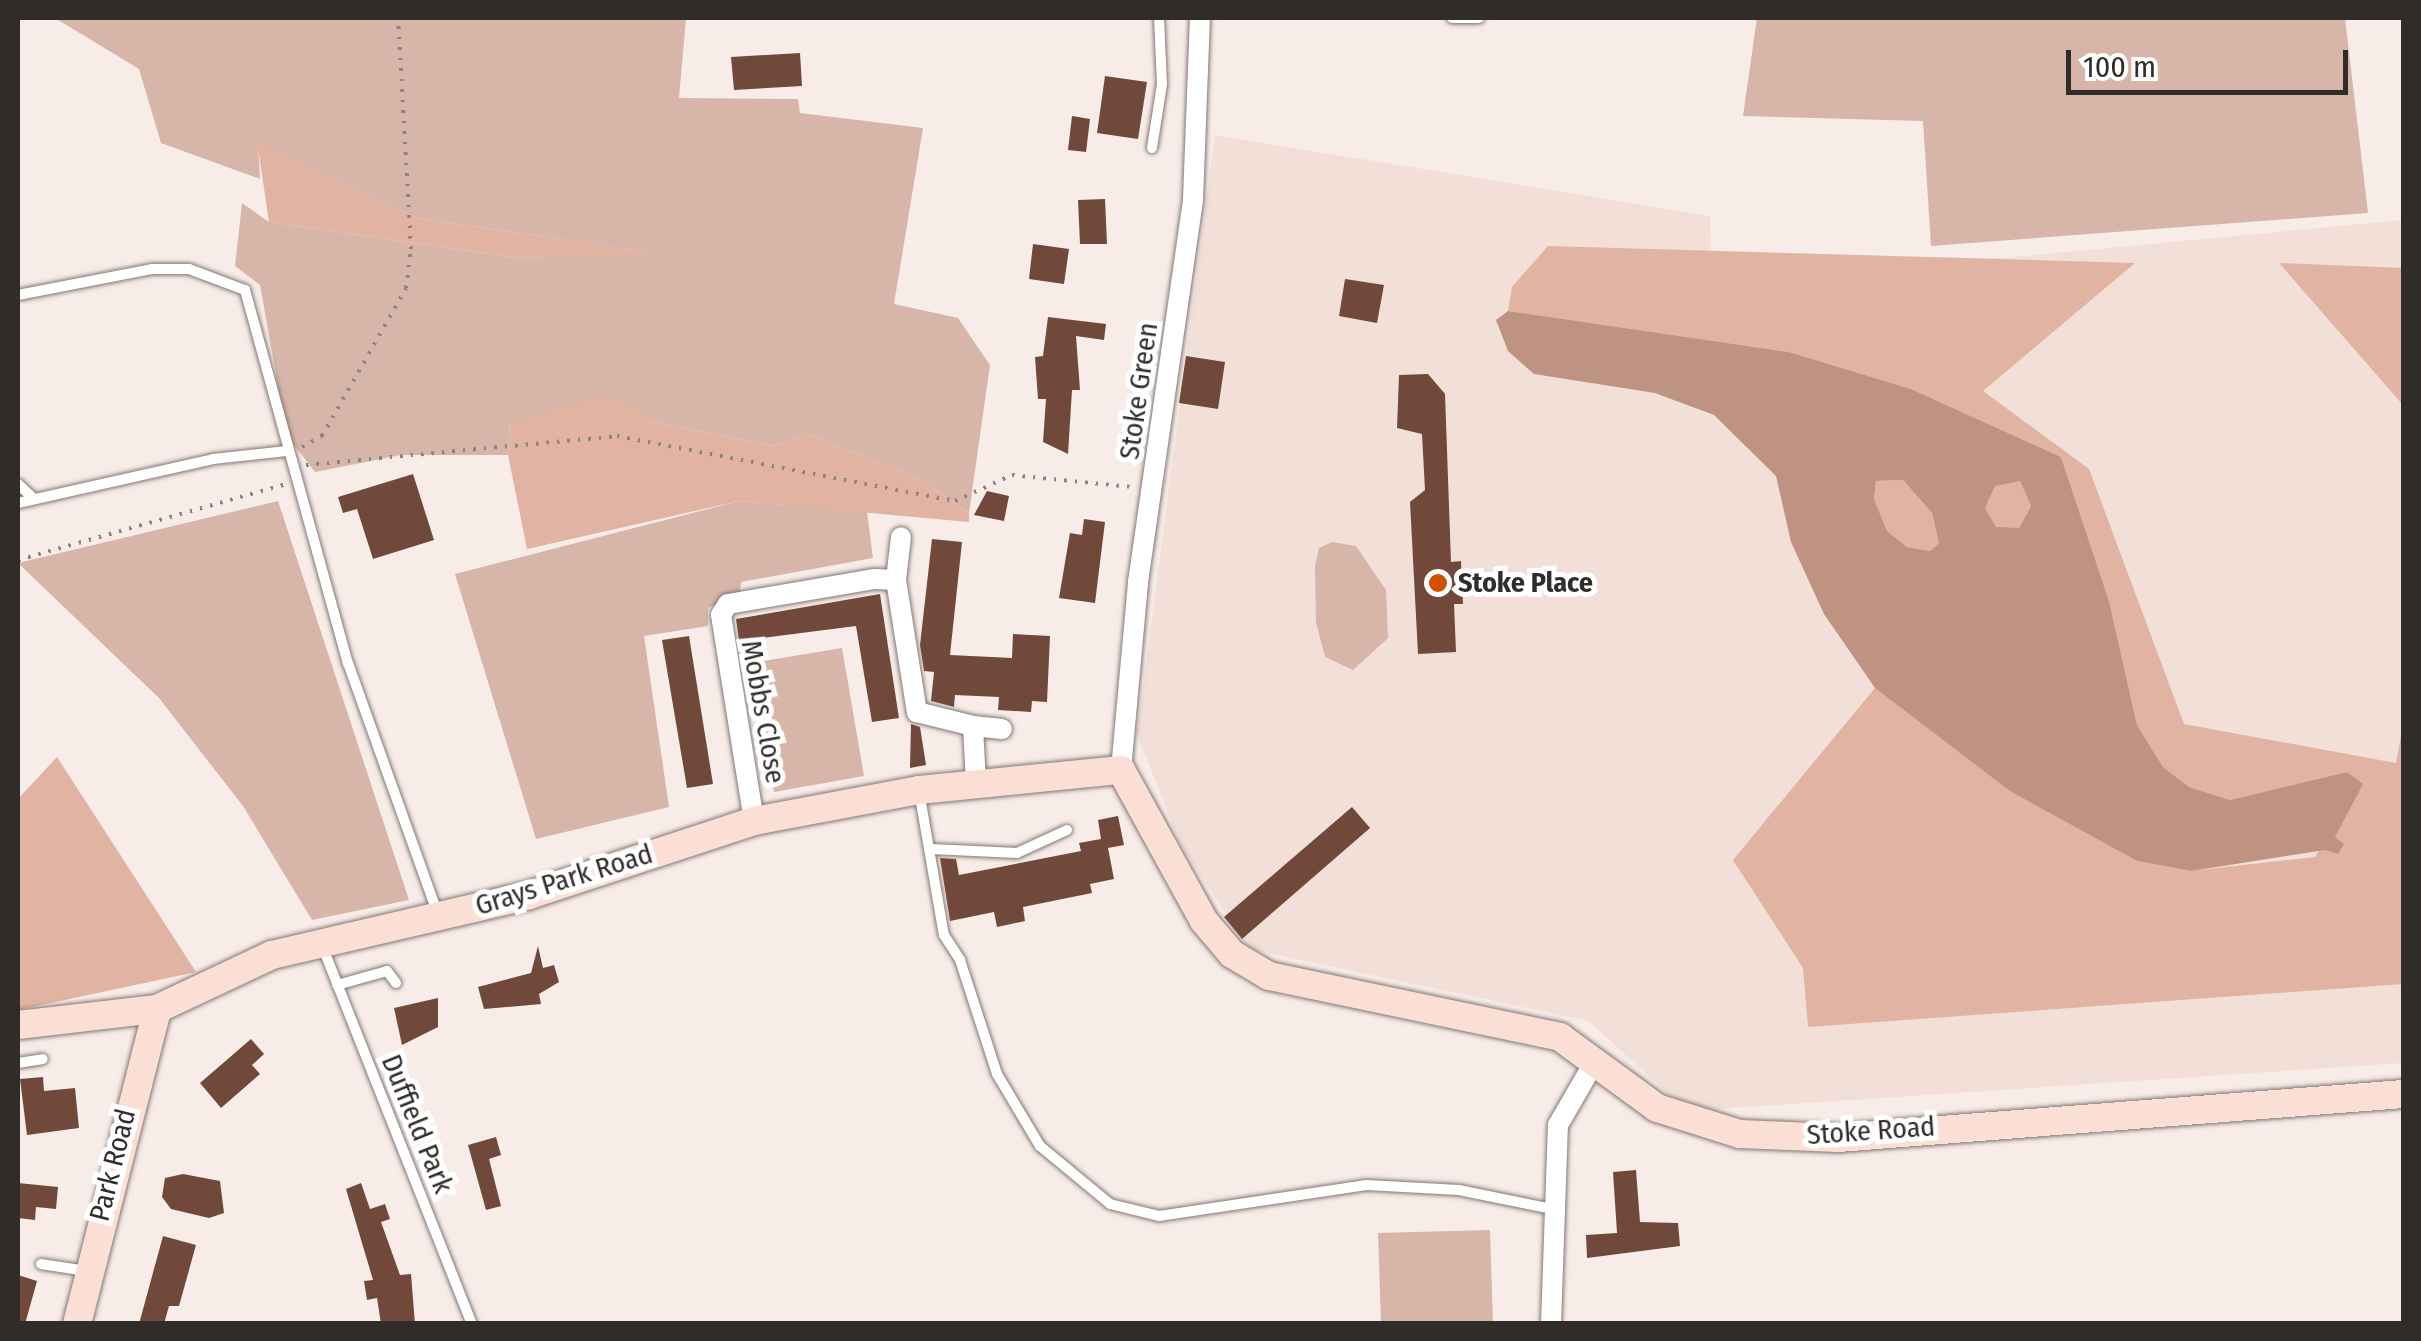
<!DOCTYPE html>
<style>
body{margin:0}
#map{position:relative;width:2421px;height:1341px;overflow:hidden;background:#f7ece8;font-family:"Fira Sans Condensed",sans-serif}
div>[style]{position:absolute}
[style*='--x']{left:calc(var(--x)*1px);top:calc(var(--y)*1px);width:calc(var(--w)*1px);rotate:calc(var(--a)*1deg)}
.built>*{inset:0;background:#f1dfd8}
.green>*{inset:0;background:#d7b6a9}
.forest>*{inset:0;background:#e0b3a2}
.water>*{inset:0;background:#be9382}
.building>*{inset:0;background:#70493a}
.path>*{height:4px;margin-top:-2px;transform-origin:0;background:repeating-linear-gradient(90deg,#8b8481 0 2.5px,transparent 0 10.5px)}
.roads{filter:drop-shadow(0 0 2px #827875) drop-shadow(0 0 2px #827875)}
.service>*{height:10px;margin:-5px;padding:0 5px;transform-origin:5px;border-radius:5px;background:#fff}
.minor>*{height:20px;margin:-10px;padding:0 10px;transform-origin:10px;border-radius:10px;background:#fff}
.secondary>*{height:28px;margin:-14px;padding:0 14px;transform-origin:14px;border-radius:14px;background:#fbdfd4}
.dots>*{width:28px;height:28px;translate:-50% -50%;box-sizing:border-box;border:5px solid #fff;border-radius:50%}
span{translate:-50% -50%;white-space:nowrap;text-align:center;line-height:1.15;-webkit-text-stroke:10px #fff;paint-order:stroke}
.street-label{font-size:28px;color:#2f2c2a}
.poi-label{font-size:28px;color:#2f2c2a;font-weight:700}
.left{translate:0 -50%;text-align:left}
.frame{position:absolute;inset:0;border:20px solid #2f2c2a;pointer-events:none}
.scale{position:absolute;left:2066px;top:50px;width:282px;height:45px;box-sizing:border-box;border:5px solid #2f2c2a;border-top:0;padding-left:12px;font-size:30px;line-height:35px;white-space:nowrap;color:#2f2c2a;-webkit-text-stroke:8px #fff;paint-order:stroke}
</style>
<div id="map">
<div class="built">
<div style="clip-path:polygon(1215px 135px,1710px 216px,1711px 260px,2003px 258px,2403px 220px,2403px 1063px,1702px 1110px,1670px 1096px,1589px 1021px,1249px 949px,1180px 844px,1137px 734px)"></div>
</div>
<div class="green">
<div style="clip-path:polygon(55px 18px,686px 18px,679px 98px,798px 99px,800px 113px,923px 128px,894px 304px,958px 318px,990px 365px,969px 513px,920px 479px,807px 434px,774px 446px,648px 421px,510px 423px,508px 455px,401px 455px,315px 472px,287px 436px,260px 285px,235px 266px,242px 203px,269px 222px,519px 258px,656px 253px,417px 218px,258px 142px,260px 179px,161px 143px,139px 69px)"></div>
<div style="clip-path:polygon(1757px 18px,2345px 18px,2368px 213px,1931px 246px,1923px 121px,1743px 116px)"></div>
<div style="clip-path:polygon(278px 501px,409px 900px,312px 920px,243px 806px,159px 698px,18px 563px)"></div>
<div style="clip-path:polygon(739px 501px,867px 512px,873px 558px,741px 582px,740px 592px,708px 608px,708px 626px,644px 636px,669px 807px,536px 839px,455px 574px)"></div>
<div style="clip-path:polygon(1332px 542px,1356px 546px,1386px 590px,1388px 638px,1353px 670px,1325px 657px,1316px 622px,1315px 566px,1319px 548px)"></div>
<div style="clip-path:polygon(842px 648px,864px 776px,774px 792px,751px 663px)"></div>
<div style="clip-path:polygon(1490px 1230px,1493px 1323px,1381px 1323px,1378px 1233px)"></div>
</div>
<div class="forest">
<div style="clip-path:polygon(257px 141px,417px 218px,664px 254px,519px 258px,269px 222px)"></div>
<div style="clip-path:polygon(1548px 246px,2135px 263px,1983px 391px,2089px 469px,2184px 724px,2396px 763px,2403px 725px,2403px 984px,1808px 1027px,1803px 968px,1733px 860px,1875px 688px,2011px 791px,2137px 861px,2190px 871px,2315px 857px,2351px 800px,2347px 772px,2230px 800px,2189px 787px,2163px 767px,2137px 725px,2109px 601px,2061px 457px,1911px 389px,1789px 352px,1508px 311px,1512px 287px)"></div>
<div style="clip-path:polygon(2279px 263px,2403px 268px,2403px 405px)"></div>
<div style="clip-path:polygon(601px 395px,645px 409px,648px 421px,774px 446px,807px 434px,920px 479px,969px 513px,969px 522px,739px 501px,527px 549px,508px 455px,510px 423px)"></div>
<div style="clip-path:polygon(1903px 480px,1932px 513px,1939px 543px,1930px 551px,1907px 547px,1887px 531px,1874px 499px,1876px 481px)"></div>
<div style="clip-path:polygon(2020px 481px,2031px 506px,2019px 528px,1996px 528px,1985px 508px,1995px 485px)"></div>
<div style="clip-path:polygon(57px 757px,196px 972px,18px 1010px,18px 799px)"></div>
</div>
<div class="water">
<div style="clip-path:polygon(evenodd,1508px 311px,1789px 352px,1911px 389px,2061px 457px,2109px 601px,2137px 725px,2163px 767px,2189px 787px,2230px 800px,2347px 772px,2363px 784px,2335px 837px,2344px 844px,2338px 854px,2325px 850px,2191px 871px,2137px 861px,2010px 791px,1875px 688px,1824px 614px,1791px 542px,1776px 476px,1714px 415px,1655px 393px,1534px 374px,1508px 351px,1496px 320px,1508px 311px,1903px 480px,1932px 513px,1939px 543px,1930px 551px,1907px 547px,1887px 531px,1874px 499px,1876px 481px,1903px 480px,1508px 311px,2020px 481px,2031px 506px,2019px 528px,1996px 527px,1985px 508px,1995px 486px,2020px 481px)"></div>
</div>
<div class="building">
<div style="clip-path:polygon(800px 53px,802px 86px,734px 90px,731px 57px)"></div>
<div style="clip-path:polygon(1105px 76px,1147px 82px,1138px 139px,1097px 133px)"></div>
<div style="clip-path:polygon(1072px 116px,1090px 119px,1086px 152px,1068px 150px)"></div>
<div style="clip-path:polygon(1105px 199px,1107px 244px,1080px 244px,1078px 200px)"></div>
<div style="clip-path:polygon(1033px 244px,1069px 249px,1064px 284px,1029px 279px)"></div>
<div style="clip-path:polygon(1345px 279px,1384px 285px,1377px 323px,1339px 316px)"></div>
<div style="clip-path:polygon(1048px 317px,1106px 324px,1104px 340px,1076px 336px,1080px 390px,1072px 390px,1068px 454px,1043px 442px,1046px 399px,1038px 399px,1035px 357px,1043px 356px)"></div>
<div style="clip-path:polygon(1186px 356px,1225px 362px,1218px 409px,1179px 403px)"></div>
<div style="clip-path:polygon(1428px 374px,1445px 394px,1451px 562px,1461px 561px,1463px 604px,1454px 604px,1456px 652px,1418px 654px,1410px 502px,1425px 490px,1422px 434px,1397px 428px,1399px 375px)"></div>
<div style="clip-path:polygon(413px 474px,434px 540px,373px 559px,357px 509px,343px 513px,338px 497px)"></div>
<div style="clip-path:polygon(987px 491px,1009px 496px,1004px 521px,974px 515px)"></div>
<div style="clip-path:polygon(1084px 519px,1105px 522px,1095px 603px,1059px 598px,1070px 533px,1082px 535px)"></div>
<div style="clip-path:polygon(932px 539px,962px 542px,950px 655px,1012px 658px,1013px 634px,1050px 636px,1047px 702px,1032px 701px,1031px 712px,998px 710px,999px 697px,955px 695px,954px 707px,931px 701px,934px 672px,924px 671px,920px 645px)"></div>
<div style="clip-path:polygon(880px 594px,899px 718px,872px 722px,856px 626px,739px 641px,736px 619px)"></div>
<div style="clip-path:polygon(689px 636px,713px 784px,687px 788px,662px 640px)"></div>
<div style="clip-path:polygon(911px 724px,920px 727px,926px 765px,910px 768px)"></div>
<div style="clip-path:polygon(1352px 807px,1370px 828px,1242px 939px,1224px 917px)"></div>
<div style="clip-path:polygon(1118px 816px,1124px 845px,1108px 848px,1114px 879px,1090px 884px,1092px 893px,1023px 907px,1025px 921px,997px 927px,994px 912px,950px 921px,940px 858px,956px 859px,959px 875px,1081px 851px,1079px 843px,1101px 839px,1098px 820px)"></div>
<div style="clip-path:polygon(538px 946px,543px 968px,554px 965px,559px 982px,539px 994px,541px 1004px,484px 1009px,478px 987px,531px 973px)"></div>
<div style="clip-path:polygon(438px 998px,438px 1027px,402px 1045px,394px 1008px)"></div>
<div style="clip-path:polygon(251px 1039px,264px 1054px,252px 1065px,260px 1074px,221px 1108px,200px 1083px)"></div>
<div style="clip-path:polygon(43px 1077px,44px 1091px,75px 1088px,79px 1128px,27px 1135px,20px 1079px)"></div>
<div style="clip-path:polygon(496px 1137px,501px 1155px,489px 1159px,501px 1206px,486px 1210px,468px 1145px)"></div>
<div style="clip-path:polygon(1636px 1170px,1640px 1222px,1678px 1223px,1680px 1246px,1587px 1258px,1586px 1235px,1617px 1233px,1613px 1172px)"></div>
<div style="clip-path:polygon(183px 1174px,220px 1181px,224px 1213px,209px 1218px,171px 1209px,162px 1197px,165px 1178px)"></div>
<div style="clip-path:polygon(18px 1183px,58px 1187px,56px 1209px,36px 1207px,35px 1220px,18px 1218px)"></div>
<div style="clip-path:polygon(361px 1183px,370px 1209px,385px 1204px,390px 1219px,381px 1222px,400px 1275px,411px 1274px,415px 1324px,381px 1324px,377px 1298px,367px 1300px,364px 1281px,373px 1280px,346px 1189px)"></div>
<div style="clip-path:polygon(163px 1236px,196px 1245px,179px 1306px,169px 1306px,164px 1324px,139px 1324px)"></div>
<div style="clip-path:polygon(18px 1275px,37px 1281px,25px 1324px,18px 1324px)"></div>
</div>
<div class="path">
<div style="--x:302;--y:447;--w:23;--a:-29"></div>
<div style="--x:322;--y:436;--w:170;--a:-60.4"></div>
<div style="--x:406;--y:288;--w:39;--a:-83"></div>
<div style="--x:411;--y:249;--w:231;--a:-93.2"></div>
<div style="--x:306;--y:465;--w:312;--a:-5.3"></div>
<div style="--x:617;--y:436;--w:344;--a:10.9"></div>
<div style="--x:955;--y:501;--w:63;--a:-24.5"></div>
<div style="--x:1012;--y:475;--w:122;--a:5.7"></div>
<div style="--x:18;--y:560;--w:279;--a:-15.8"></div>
</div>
<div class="roads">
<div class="service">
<div style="--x:1452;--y:18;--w:27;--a:0"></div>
<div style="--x:1152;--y:148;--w:65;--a:-81.1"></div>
<div style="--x:1162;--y:84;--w:66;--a:-92.6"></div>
<div style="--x:18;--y:295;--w:136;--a:-11"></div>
<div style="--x:152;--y:269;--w:37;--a:0"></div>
<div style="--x:189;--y:269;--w:60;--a:20.6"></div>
<div style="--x:245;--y:290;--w:387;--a:74.6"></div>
<div style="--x:348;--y:663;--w:263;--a:70.3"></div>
<div style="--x:18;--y:484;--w:18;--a:43"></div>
<div style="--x:18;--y:503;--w:200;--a:-12.7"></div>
<div style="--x:213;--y:459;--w:74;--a:-6.2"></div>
<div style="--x:919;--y:791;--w:146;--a:80.2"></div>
<div style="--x:944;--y:935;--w:30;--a:57"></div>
<div style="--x:960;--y:960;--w:120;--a:72"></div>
<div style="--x:997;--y:1074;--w:84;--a:59.2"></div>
<div style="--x:1040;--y:1146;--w:91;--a:39.6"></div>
<div style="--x:1110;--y:1204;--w:50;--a:13.8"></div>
<div style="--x:1159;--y:1216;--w:210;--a:-8.5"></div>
<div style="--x:1367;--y:1185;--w:92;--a:3.1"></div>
<div style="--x:1459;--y:1190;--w:95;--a:11.5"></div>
<div style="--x:931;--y:849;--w:86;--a:2.7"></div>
<div style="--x:1017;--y:853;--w:55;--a:-24.7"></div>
<div style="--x:323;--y:948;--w:404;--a:68.4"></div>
<div style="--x:337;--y:985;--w:52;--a:-15.6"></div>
<div style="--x:387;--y:971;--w:15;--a:53"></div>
<div style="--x:18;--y:1063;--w:25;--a:-9"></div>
<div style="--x:41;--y:1264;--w:46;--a:8.8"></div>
</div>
<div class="minor">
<div style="--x:896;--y:580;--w:43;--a:-83.4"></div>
<div style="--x:973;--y:726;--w:29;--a:6"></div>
<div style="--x:1121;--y:770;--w:189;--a:-84.8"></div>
<div style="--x:1138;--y:582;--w:387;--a:-81.8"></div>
<div style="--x:1193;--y:199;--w:181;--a:-87.8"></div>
<div style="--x:754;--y:821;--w:209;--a:-99.1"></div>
<div style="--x:721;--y:615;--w:13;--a:-58"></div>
<div style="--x:728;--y:604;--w:149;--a:-9.7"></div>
<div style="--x:875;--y:579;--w:21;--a:3"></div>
<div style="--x:896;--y:580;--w:134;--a:81"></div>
<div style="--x:917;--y:712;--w:58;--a:14"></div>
<div style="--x:973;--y:726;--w:58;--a:87"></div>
<div style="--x:1551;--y:1324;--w:199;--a:-88"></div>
<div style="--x:1558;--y:1125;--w:74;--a:-60"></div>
</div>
<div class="secondary">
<div style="--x:18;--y:1025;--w:140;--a:-6.6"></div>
<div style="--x:157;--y:1009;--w:127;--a:-25.2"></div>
<div style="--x:272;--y:955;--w:264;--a:-13.1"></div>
<div style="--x:529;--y:895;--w:237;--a:-18.2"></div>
<div style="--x:754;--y:821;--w:168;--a:-10.6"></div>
<div style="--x:919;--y:790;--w:203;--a:-5.7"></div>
<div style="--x:1121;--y:770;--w:172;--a:61.2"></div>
<div style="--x:1204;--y:921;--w:43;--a:49.7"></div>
<div style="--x:1232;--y:954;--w:43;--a:30.7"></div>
<div style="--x:1269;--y:976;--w:297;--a:11.8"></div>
<div style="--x:1560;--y:1037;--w:120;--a:36.2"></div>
<div style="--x:1657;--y:1108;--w:87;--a:17.4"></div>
<div style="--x:1740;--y:1134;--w:98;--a:2.3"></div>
<div style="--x:1838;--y:1138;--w:568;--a:-4.45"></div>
<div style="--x:77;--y:1324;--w:325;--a:-75.7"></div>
</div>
</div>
<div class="dots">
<div style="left:1438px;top:583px;background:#d24e00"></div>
</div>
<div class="street-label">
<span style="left:1139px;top:391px;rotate:-82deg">Stoke Green</span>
<span style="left:763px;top:712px;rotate:80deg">Mobbs Close</span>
<span style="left:564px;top:880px;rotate:-17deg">Grays Park Road</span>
<span style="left:417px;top:1124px;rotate:68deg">Duffield Park</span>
<span style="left:1871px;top:1131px;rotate:-4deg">Stoke Road</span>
<span style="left:113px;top:1165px;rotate:-76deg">Park Road</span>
</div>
<div class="poi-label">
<span class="left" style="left:1458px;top:583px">Stoke Place</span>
</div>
<div class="frame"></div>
<div class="scale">100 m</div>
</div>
